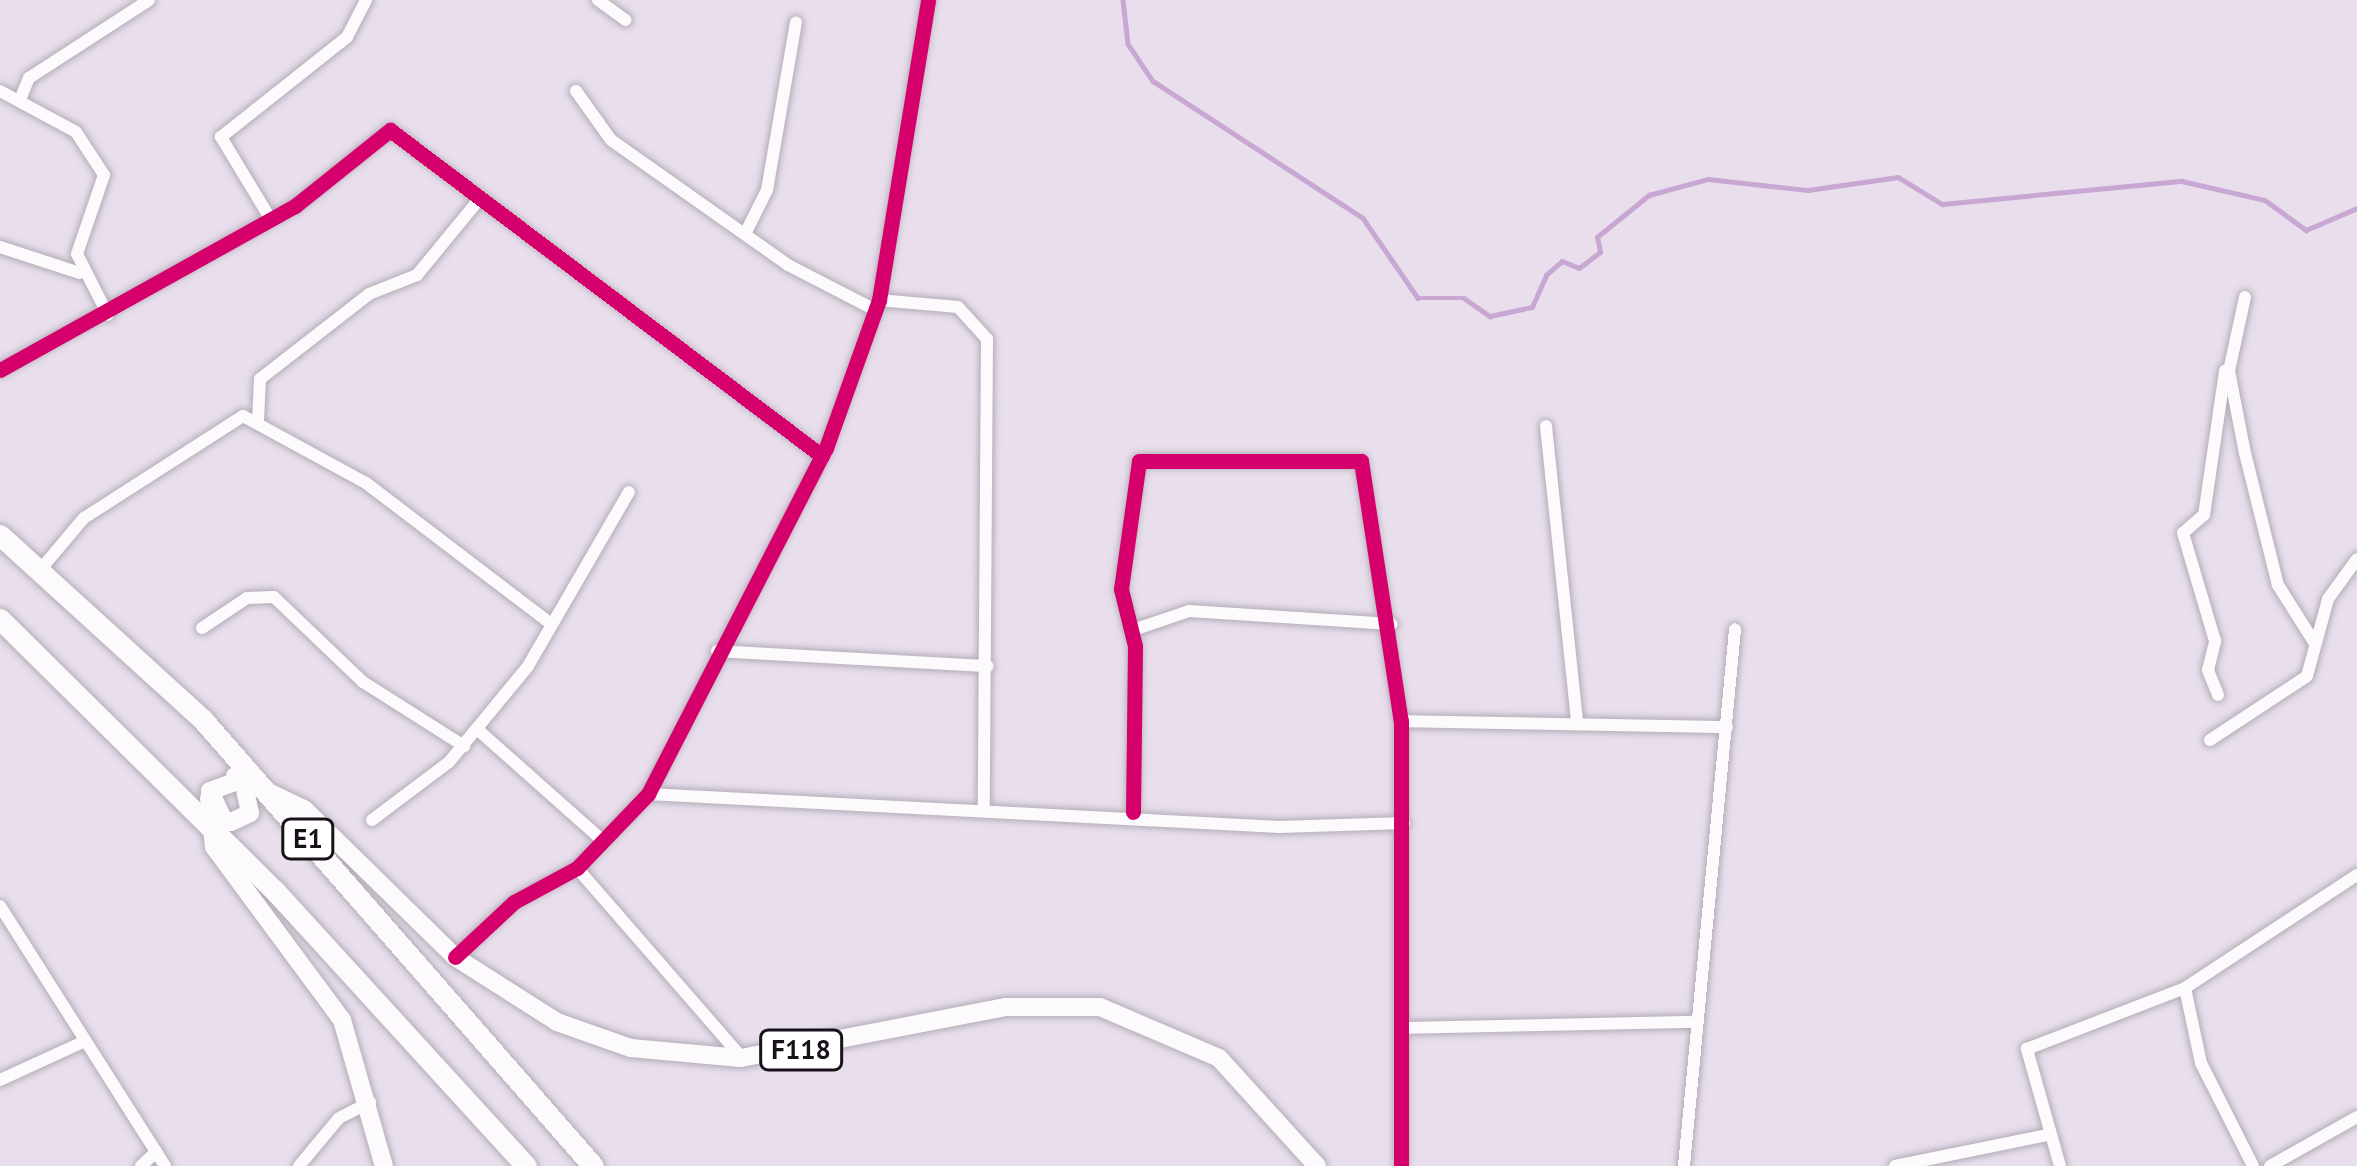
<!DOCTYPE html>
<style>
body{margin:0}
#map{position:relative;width:2357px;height:1166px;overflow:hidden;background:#e8deec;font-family:"PT Sans",sans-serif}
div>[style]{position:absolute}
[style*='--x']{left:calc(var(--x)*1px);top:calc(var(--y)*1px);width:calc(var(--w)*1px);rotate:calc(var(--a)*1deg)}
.stream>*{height:4.5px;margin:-2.25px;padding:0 2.25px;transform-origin:2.25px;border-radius:2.25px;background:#c8a7d3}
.roads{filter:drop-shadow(0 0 3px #b4acb7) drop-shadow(0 0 3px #b4acb7)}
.minor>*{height:12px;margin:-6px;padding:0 6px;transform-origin:6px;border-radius:6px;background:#fcfafc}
.primary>*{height:18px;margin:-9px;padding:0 9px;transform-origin:9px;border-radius:9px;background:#fcfafc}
.motorway>*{height:21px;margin:-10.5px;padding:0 10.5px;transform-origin:10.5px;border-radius:10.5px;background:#fcfafc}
.cycleway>*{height:15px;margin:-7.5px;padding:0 7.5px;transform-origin:7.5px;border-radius:7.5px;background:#d6006c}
span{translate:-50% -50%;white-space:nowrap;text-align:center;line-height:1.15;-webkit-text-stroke:12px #fff;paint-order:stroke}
.shield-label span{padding:3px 9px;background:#fff;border:3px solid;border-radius:9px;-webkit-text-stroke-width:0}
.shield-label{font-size:27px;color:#18111a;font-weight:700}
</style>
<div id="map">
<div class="stream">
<div style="--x:1123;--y:0;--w:44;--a:83.5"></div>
<div style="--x:1128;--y:44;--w:45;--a:56"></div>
<div style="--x:1153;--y:81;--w:251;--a:33.1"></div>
<div style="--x:1363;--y:218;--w:97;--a:55.5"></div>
<div style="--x:1418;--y:298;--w:46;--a:0"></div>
<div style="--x:1464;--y:298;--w:32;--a:35"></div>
<div style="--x:1490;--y:316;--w:43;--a:-12.1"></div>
<div style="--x:1532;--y:307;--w:35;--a:-66"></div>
<div style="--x:1546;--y:275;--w:21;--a:-41"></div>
<div style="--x:1562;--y:261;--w:18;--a:22"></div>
<div style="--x:1579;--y:268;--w:26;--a:-37"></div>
<div style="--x:1600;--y:252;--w:15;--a:-101"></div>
<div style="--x:1597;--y:237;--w:67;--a:-38.9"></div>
<div style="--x:1649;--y:195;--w:61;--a:-15.2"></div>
<div style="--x:1708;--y:179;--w:101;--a:6.3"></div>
<div style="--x:1808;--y:190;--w:91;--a:-8.2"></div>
<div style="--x:1898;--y:177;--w:52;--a:31.5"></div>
<div style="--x:1942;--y:204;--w:241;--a:-5.5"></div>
<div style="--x:2182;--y:181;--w:85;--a:12.9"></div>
<div style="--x:2265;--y:200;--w:51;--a:36.2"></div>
<div style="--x:2306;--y:230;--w:56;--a:-23.3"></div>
</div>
<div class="roads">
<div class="minor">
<div style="--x:598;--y:0;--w:34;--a:36"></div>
<div style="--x:0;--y:91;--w:86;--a:28.3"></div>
<div style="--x:76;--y:132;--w:51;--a:56.9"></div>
<div style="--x:104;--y:175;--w:83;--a:108.9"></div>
<div style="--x:77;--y:254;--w:68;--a:63.1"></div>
<div style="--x:576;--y:91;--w:60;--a:54.5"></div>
<div style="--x:611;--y:140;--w:217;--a:35.2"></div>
<div style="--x:788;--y:265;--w:98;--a:27.3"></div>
<div style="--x:20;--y:100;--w:24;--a:-68"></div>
<div style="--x:29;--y:78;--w:143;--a:-33"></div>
<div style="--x:270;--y:218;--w:95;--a:-121.2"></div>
<div style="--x:221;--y:137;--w:161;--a:-38.4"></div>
<div style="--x:347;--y:37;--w:42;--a:-62.8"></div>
<div style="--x:745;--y:234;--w:49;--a:-63.4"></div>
<div style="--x:767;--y:190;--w:170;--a:-80.2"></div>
<div style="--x:0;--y:247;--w:84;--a:18"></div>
<div style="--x:2245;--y:297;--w:76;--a:102.2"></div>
<div style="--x:2229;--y:371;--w:84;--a:79"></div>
<div style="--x:2245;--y:453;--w:136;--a:76"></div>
<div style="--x:2278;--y:585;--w:67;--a:57.7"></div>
<div style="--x:879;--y:300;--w:79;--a:5.1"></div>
<div style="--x:958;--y:307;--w:43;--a:47.8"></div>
<div style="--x:987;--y:339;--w:468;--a:90.4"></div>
<div style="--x:0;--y:370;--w:338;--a:-29.1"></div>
<div style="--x:295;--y:206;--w:122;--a:-38.7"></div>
<div style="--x:390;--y:130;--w:541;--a:37.04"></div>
<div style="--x:258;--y:421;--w:42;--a:-87.3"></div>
<div style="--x:260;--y:379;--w:138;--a:-37.9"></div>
<div style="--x:369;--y:294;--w:52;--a:-21.6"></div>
<div style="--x:417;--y:275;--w:94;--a:-50.6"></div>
<div style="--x:1546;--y:426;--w:298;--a:84"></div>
<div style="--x:40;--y:570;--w:68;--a:-49.8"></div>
<div style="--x:84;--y:518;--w:189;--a:-32.7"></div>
<div style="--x:243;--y:416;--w:140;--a:28.6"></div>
<div style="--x:366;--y:483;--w:233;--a:37.3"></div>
<div style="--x:202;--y:628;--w:54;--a:-33.7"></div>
<div style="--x:247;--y:598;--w:27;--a:-2"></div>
<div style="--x:274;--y:597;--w:123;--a:43.7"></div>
<div style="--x:363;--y:682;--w:120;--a:32.4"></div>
<div style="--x:1133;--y:630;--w:59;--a:-18.7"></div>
<div style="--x:1189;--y:611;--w:203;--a:3.7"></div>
<div style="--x:717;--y:651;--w:271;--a:3.2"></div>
<div style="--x:2218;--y:695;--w:27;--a:-112"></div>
<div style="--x:2208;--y:670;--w:30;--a:-76"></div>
<div style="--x:2215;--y:641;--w:113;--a:-106.5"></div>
<div style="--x:2183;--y:533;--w:28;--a:-41"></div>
<div style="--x:2204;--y:515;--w:146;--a:-81.7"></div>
<div style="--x:1401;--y:721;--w:326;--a:1.1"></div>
<div style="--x:477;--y:729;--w:166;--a:41.6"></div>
<div style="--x:2210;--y:740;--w:116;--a:-33.4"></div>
<div style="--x:2307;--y:676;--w:80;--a:-74.7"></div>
<div style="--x:2328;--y:599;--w:49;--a:-54.1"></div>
<div style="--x:648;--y:794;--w:632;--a:2.99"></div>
<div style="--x:1279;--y:827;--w:125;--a:-1.8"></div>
<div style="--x:1133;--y:812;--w:166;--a:-89.3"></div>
<div style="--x:1135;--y:646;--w:59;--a:-103.8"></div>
<div style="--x:1121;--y:589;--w:129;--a:-82"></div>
<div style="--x:1139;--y:461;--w:222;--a:0"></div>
<div style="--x:1361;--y:461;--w:263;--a:81.3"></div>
<div style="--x:1401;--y:721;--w:445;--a:90"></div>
<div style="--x:372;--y:820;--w:96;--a:-37"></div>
<div style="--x:449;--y:762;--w:124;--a:-50.5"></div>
<div style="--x:528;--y:666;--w:201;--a:-59.9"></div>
<div style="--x:577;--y:868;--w:244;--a:49"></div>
<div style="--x:0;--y:906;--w:308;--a:57.6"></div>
<div style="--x:455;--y:957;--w:81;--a:-43"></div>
<div style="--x:514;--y:902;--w:72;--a:-28.4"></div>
<div style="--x:577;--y:868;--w:103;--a:-46.2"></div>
<div style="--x:648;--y:794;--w:389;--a:-62.8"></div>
<div style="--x:826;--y:448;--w:157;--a:-70.3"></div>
<div style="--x:879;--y:300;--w:304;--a:-80.7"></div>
<div style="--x:2185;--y:988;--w:77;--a:78"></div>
<div style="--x:2201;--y:1063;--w:115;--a:63.2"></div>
<div style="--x:1402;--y:1028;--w:288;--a:-1.2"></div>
<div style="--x:0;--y:1080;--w:91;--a:-24.6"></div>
<div style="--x:141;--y:1166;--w:21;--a:-43"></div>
<div style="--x:299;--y:1166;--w:62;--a:-50.2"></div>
<div style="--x:339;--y:1118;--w:35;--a:-27"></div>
<div style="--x:1684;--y:1166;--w:539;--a:-84.57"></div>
<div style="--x:1895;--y:1166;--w:156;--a:-11.5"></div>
<div style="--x:2060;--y:1166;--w:122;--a:-105.8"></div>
<div style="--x:2027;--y:1049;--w:169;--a:-21.1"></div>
<div style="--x:2185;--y:988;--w:206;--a:-33.3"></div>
<div style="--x:2270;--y:1166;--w:100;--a:-29.4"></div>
</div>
<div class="primary">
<div style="--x:235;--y:776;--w:76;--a:25.6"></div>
<div style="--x:304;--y:809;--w:211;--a:44.4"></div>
<div style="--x:455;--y:957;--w:121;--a:32.5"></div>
<div style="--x:557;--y:1022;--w:78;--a:19.4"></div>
<div style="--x:631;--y:1048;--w:110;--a:5.2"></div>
<div style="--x:741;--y:1058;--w:270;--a:-10.9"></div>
<div style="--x:1006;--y:1007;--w:94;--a:0"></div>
<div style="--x:1100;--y:1007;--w:129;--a:23.2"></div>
<div style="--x:1219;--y:1058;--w:146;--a:47.8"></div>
<div style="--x:209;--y:798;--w:49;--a:84.2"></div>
<div style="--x:214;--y:847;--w:215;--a:53.5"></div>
<div style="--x:342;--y:1020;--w:152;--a:74"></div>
<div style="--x:204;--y:817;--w:27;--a:10"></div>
<div style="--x:231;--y:822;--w:21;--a:-25"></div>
<div style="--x:250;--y:813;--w:35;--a:-102"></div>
<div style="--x:243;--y:779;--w:35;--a:160"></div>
<div style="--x:210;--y:791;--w:33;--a:65"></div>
</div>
<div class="motorway">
<div style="--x:0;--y:535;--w:275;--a:42.3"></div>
<div style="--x:203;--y:720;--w:592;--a:48.83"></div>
<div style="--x:0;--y:619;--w:387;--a:44.7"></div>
<div style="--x:275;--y:891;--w:372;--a:47.6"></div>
</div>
</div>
<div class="cycleway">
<div style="--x:0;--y:370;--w:338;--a:-29.1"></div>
<div style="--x:295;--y:206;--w:122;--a:-38.7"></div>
<div style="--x:390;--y:130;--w:541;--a:37.04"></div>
<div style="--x:1133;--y:812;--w:166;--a:-89.3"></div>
<div style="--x:1135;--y:646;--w:59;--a:-103.8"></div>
<div style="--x:1121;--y:589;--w:129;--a:-82"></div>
<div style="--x:1139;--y:461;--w:222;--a:0"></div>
<div style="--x:1361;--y:461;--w:263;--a:81.3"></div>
<div style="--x:1401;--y:721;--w:445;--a:90"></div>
<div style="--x:455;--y:957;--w:81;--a:-43"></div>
<div style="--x:514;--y:902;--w:72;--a:-28.4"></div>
<div style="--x:577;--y:868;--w:103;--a:-46.2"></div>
<div style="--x:648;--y:794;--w:389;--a:-62.8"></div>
<div style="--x:826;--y:448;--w:157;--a:-70.3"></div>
<div style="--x:879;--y:300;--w:304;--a:-80.7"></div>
</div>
<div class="shield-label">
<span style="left:308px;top:839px">E1</span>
<span style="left:801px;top:1050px">F118</span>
</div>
</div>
